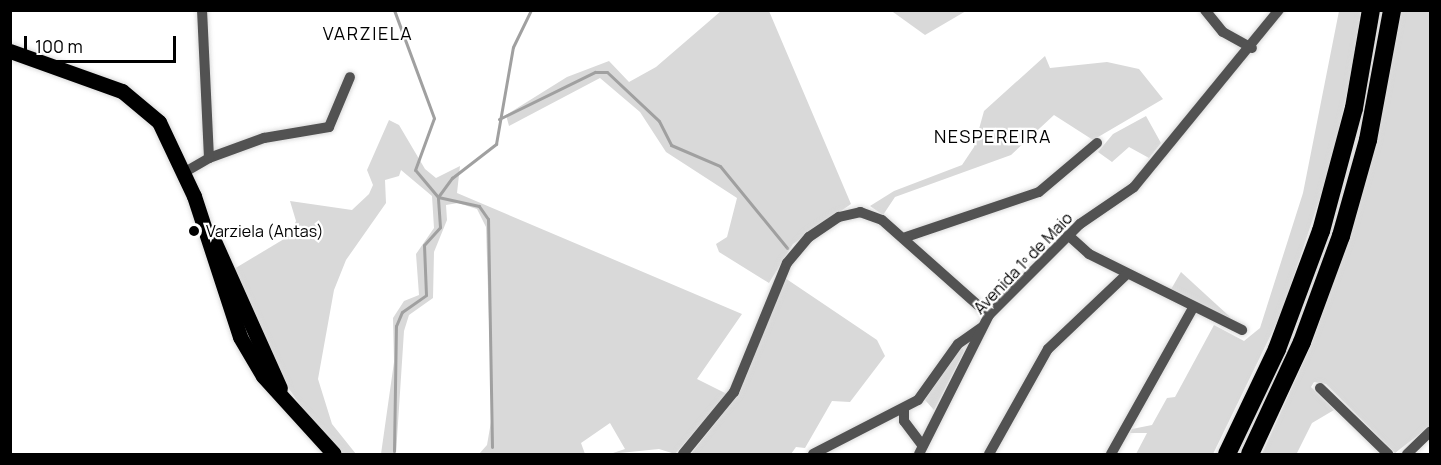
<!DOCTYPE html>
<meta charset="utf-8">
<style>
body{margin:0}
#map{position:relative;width:1441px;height:465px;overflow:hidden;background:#fff;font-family:Manrope,sans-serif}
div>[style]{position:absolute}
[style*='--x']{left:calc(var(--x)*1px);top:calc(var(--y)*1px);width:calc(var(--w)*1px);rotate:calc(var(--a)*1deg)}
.green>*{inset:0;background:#d9d9d9}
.stream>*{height:3px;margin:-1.5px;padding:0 1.5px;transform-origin:1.5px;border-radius:1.5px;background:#a0a0a0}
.roads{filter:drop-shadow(0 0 2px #dbdbdb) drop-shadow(0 0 2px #dbdbdb)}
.street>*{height:10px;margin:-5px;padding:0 5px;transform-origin:5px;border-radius:5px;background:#525252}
.primary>*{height:15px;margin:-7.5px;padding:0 7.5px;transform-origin:7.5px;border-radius:7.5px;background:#000}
.highway>*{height:18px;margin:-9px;padding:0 9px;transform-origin:9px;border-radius:9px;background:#000}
.dots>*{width:16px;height:16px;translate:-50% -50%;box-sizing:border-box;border:3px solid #fff;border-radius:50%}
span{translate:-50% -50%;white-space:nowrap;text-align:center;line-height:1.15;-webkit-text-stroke:4.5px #fff;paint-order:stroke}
.poi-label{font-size:16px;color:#000}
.left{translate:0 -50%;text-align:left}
.street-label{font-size:16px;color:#000}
.neighbourhood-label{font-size:18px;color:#000;letter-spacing:1.5px}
.frame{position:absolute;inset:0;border:12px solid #000;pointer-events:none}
.scale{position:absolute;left:24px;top:36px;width:152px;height:27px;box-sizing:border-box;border:3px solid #000;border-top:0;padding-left:8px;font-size:18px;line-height:21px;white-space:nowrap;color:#000;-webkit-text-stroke:4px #fff;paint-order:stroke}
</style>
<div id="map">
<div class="green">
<div style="clip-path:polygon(721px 11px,769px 11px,851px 204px,793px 244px,769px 283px,719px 252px,716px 244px,727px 237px,737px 198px,666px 152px,640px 112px,600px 78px,509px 126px,506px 115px,567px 77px,609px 61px,629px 82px,656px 67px)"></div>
<div style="clip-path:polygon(966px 11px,925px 35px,893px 12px,896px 10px)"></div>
<div style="clip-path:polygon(1339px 11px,1361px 11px,1349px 84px,1331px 165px,1281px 314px,1213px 454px,1136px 454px,1147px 433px,1130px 433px,1132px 429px,1152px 425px,1167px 398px,1175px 397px,1214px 325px,1244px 341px,1260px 328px,1303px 193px)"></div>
<div style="clip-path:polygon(1400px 11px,1430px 11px,1430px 426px,1395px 453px,1326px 384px,1314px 382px,1311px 387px,1334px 410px,1312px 423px,1297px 453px,1262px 454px,1312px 343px,1357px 214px)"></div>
<div style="clip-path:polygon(1045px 56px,1050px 68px,1107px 62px,1139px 69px,1163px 99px,1093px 140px,1054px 115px,1011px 155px,895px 197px,883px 215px,870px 206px,894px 191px,962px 165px,974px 147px,984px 111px)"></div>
<div style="clip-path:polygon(1146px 116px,1161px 143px,1149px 158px,1129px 147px,1112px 162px,1098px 152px,1113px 134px)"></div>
<div style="clip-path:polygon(389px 120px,399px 125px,425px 169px,436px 178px,460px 166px,457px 193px,742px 314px,697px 379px,727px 394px,675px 454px,659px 449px,610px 454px,625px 449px,610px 423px,581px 443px,585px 454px,479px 454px,487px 445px,492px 416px,486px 227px,477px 209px,458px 203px,446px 205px,447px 220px,434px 252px,433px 298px,409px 315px,404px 331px,396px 454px,381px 454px,394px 362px,393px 318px,404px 301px,419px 295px,416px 254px,434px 228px,432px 196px,401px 170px,399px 176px,385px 180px,386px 203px,346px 260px,334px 290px,318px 379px,332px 424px,356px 454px,341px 454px,307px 415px,274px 367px,234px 269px,289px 236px,296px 221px,290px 201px,352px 210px,369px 194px,373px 185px,367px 170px)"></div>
<div style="clip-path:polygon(1181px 272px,1229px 316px,1231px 319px,1170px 291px)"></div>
<div style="clip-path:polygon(785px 278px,877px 340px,885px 356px,850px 402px,832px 401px,805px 448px,796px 447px,791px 454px,691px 454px,740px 392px)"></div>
<div style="clip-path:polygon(961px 346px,964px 351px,934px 410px,925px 400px)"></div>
</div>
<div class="stream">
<div style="--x:499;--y:119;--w:107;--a:-26.1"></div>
<div style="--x:595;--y:72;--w:12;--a:0"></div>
<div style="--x:607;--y:72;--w:71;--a:43.3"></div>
<div style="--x:659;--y:121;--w:27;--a:63"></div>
<div style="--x:671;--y:145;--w:53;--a:23.2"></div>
<div style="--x:720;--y:166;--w:106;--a:50.7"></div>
<div style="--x:492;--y:447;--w:228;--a:-91"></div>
<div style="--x:488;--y:219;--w:16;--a:-125"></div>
<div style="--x:479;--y:206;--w:42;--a:-167.6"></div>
<div style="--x:438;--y:197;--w:24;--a:-54"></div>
<div style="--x:452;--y:178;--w:56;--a:-37.7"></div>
<div style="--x:496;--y:144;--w:98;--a:-80.1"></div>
<div style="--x:513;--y:47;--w:41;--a:-64.1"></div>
<div style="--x:394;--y:451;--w:125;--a:-89.1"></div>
<div style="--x:396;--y:326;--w:15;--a:-67"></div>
<div style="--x:402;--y:312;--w:29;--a:-35"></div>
<div style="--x:426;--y:295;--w:50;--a:-92.3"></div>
<div style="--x:424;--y:245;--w:24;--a:-48"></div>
<div style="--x:440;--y:227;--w:30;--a:-94"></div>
<div style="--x:438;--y:197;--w:35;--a:-130"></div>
<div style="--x:415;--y:170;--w:55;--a:-69.9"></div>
<div style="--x:434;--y:118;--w:115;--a:-110.3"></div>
</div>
<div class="roads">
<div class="street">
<div style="--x:1205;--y:10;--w:28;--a:51"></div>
<div style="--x:1223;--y:32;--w:33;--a:29"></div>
<div style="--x:209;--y:158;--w:59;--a:-20"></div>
<div style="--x:264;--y:138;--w:66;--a:-9.6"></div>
<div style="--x:329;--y:127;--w:54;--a:-67.2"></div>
<div style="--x:185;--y:172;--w:28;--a:-30"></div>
<div style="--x:209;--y:158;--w:148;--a:-92.7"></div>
<div style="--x:1068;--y:235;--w:28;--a:42"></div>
<div style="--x:1089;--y:254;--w:171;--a:26.4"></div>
<div style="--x:906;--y:237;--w:140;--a:-18.7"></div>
<div style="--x:1039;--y:192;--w:76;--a:-40.2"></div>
<div style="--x:1320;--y:388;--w:95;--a:44.1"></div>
<div style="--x:904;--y:408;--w:13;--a:90"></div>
<div style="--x:904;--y:421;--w:31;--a:53"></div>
<div style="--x:683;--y:454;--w:80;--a:-50.6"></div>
<div style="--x:734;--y:392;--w:139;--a:-67.7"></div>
<div style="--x:787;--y:263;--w:34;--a:-50"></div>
<div style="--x:809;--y:237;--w:36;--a:-34"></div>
<div style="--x:839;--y:217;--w:22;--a:-13"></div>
<div style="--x:860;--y:212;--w:23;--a:20"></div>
<div style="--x:882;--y:220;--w:143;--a:41.6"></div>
<div style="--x:813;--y:454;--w:118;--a:-27.2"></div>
<div style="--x:918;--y:400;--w:69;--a:-54.5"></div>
<div style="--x:958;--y:344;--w:29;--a:-35"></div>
<div style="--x:919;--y:454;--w:156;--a:-63.3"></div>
<div style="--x:989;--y:315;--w:129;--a:-45"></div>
<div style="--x:1080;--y:224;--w:65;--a:-34.4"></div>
<div style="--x:1134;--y:187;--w:229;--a:-50.7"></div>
<div style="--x:989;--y:454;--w:120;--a:-60.7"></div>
<div style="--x:1048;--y:349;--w:109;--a:-43.5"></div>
<div style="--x:1111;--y:454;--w:167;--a:-60.7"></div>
<div style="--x:1407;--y:454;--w:32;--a:-44"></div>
</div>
<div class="primary">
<div style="--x:10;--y:51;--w:119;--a:19.7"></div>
<div style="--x:122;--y:91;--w:48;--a:40"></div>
<div style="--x:159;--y:122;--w:82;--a:64.7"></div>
<div style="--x:194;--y:196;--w:148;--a:71.9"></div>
<div style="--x:240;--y:337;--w:45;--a:59.5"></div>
<div style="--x:263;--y:376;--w:105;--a:47.7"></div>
<div style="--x:215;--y:243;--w:159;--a:65.9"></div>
</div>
<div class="highway">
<div style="--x:1227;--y:454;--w:116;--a:-64.5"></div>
<div style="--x:1277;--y:349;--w:126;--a:-69.6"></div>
<div style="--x:1321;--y:231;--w:127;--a:-75"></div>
<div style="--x:1354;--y:108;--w:99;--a:-80.2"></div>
<div style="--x:1250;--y:454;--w:123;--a:-65.1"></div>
<div style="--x:1302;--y:342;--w:113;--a:-69.8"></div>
<div style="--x:1341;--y:236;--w:100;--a:-74.3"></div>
<div style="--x:1368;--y:140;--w:132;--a:-79.5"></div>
</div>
</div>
<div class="dots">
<div style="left:194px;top:231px;background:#000"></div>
</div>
<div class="poi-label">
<span class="left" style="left:206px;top:231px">Varziela (Antas)</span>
</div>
<div class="street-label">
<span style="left:1023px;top:263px;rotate:-46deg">Avenida 1º de Maio</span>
</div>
<div class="neighbourhood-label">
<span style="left:368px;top:33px">VARZIELA</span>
<span style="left:993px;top:136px">NESPEREIRA</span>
</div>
<div class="frame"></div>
<div class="scale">100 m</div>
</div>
